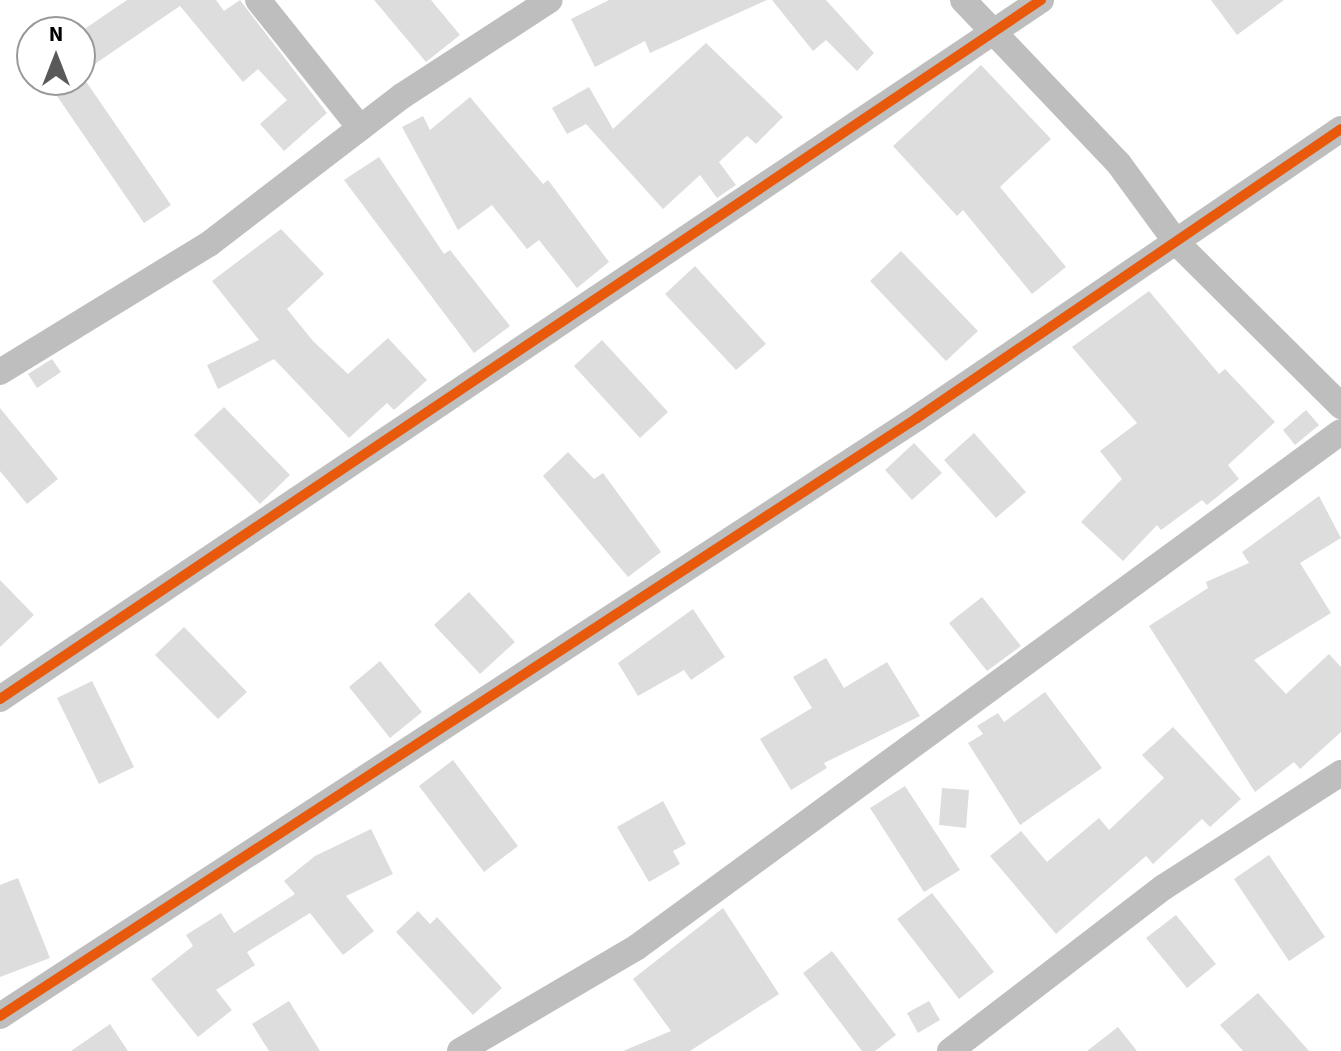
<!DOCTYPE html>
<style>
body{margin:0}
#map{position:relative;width:1341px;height:1051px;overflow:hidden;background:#fff;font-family:"Source Sans 3",sans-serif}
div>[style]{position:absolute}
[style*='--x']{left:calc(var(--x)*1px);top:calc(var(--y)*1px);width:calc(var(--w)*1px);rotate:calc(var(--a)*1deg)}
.building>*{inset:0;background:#ddd}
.street>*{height:26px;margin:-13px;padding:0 13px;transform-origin:13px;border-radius:13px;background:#bebebe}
.cycleway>*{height:10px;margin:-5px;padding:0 5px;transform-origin:5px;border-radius:5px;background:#e8590c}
span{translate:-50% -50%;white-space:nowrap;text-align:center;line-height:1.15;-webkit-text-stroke:6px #fff;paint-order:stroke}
.north{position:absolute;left:16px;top:16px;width:80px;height:80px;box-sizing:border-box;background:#fff;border:2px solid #999;border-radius:50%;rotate:0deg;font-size:22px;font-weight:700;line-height:32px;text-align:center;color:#000}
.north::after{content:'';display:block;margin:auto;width:28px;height:36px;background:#595959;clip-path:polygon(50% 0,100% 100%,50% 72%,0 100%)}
</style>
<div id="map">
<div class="building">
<div style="clip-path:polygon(127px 0,216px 0,224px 11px,240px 0,327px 113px,284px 151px,260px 124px,287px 100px,258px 69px,243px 82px,180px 6px,80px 74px,80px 32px)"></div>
<div style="clip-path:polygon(374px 0,431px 0,460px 35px,426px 62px)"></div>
<div style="clip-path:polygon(609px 0,767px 0,650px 53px,645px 41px,595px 67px,571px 19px)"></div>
<div style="clip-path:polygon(772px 0,826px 0,874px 53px,857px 71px,826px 40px,813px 51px)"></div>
<div style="clip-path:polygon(1211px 0,1284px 0,1237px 35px)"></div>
<div style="clip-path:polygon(706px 43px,783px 117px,756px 144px,747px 136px,719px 162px,736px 185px,717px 198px,700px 175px,663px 209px,586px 124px,567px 134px,552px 108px,589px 87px,613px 129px)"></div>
<div style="clip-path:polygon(981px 65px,1051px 139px,1000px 187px,1066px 267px,1032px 294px,963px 210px,957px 216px,893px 146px)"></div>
<div style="clip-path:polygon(46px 80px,85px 80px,171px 205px,144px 223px)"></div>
<div style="clip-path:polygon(470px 97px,543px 184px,548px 180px,609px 262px,577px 288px,539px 240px,527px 249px,492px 205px,458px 230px,402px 127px,423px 116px,430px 130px)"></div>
<div style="clip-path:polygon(379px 157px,444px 254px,450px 250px,510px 326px,474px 353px,344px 180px)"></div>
<div style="clip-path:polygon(281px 229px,324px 274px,287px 309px,313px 341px,348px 374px,388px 338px,427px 380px,394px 410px,387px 403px,349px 438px,274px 359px,218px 389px,207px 365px,259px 340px,212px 281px)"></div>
<div style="clip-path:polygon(901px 251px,978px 331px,946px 361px,870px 281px)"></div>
<div style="clip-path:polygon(695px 266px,766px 344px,736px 370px,665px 294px)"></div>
<div style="clip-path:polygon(1149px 291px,1219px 374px,1225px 369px,1275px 422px,1228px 465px,1239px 479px,1207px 505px,1202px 500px,1161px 530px,1157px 525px,1123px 561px,1081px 522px,1122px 479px,1100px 451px,1137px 423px,1072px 347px)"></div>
<div style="clip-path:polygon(602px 340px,668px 412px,640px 438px,574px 366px)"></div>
<div style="clip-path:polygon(52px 359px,61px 372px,37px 388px,28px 374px)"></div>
<div style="clip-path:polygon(224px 407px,290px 475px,260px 504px,194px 435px)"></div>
<div style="clip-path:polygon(0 408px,58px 479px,27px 504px,0 471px)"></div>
<div style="clip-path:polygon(1306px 410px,1319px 425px,1295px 445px,1283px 430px)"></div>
<div style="clip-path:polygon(974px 433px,1026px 492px,996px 518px,944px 460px)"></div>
<div style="clip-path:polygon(914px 443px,942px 473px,912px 500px,885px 470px)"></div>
<div style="clip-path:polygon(568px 452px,594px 479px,603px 473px,661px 552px,628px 577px,543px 476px)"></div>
<div style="clip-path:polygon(1319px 496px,1341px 538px,1300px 563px,1331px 613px,1254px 660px,1286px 694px,1329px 654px,1341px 667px,1341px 732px,1300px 769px,1294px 762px,1255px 792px,1149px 626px,1208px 588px,1206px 582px,1249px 563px,1242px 552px)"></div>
<div style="clip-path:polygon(0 580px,34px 615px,0 647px)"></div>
<div style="clip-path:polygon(469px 592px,515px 642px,480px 674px,434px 625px)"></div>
<div style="clip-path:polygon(982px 597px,1021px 646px,987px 671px,949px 623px)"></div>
<div style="clip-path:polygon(693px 609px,725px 657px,691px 680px,684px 670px,638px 696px,618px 663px)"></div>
<div style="clip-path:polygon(184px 627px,247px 692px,218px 719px,155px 655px)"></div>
<div style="clip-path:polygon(826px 658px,844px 688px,887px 662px,920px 716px,824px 763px,827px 768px,791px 790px,760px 739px,812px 708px,793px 677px)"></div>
<div style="clip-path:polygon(380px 661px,422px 712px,390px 738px,349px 687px)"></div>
<div style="clip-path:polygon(92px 681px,134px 767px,99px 784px,57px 698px)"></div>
<div style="clip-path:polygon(1045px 692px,1102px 768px,1020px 825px,968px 743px,983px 734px,977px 726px,998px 713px,1004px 722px)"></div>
<div style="clip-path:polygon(1173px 727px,1241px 799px,1210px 827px,1202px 819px,1153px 864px,1146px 856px,1056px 934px,990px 856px,1021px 831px,1047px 862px,1099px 818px,1109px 830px,1164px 778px,1142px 755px)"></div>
<div style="clip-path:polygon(453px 760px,518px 846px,484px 872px,419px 786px)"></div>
<div style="clip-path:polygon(905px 786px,960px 870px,924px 892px,870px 808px)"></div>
<div style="clip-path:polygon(942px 788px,969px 790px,966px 828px,939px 825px)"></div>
<div style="clip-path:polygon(663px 801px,686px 844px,673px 851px,680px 864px,649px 882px,617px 827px)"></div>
<div style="clip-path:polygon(371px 829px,393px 874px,346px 896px,374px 931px,343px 955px,310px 913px,247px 952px,255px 965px,216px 990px,232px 1010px,198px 1037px,151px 979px,193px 946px,186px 935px,221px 913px,234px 933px,295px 894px,284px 881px,315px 856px)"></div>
<div style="clip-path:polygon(1269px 855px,1325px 937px,1289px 961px,1234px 879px)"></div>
<div style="clip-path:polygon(18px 878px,50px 958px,0 977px,0 885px)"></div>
<div style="clip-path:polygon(932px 893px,994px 972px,959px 999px,897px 919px)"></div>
<div style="clip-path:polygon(723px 908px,779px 994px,690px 1051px,623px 1051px,671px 1031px,633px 979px)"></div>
<div style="clip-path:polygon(418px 911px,430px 924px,437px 917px,502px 988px,473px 1015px,396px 932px)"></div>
<div style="clip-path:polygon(1176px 915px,1216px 964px,1187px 988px,1146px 938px)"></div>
<div style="clip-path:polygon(832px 951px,896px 1035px,875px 1051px,862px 1051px,803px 973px)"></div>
<div style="clip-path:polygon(1258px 993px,1309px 1051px,1243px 1051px,1220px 1025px)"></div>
<div style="clip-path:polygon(289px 1001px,320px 1051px,269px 1051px,252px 1024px)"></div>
<div style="clip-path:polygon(929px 1001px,940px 1020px,918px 1033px,907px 1013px)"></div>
<div style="clip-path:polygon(110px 1024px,128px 1051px,71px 1051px)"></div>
<div style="clip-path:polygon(1118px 1027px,1137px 1051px,1087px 1051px)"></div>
</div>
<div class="street">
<div style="--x:258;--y:0;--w:164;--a:51.4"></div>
<div style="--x:963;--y:0;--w:226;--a:46.4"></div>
<div style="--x:1119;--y:164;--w:97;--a:53.8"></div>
<div style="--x:1176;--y:242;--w:233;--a:44.8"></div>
<div style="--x:0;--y:372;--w:245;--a:-31.5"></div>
<div style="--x:209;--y:244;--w:243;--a:-37.5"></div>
<div style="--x:402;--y:96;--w:176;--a:-33"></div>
<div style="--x:0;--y:699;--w:1254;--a:-33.88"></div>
<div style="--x:0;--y:1016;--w:1095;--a:-33.11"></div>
<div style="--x:917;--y:418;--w:513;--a:-34.28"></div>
<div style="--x:460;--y:1051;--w:205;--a:-30.4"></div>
<div style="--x:637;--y:947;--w:872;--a:-36.19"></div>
<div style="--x:950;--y:1051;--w:270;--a:-37.5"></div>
<div style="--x:1164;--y:887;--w:211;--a:-32.8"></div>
</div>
<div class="cycleway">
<div style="--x:0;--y:699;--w:1254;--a:-33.88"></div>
<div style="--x:0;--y:1016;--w:1095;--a:-33.11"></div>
<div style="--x:917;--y:418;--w:513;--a:-34.28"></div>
</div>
<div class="north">N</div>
</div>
